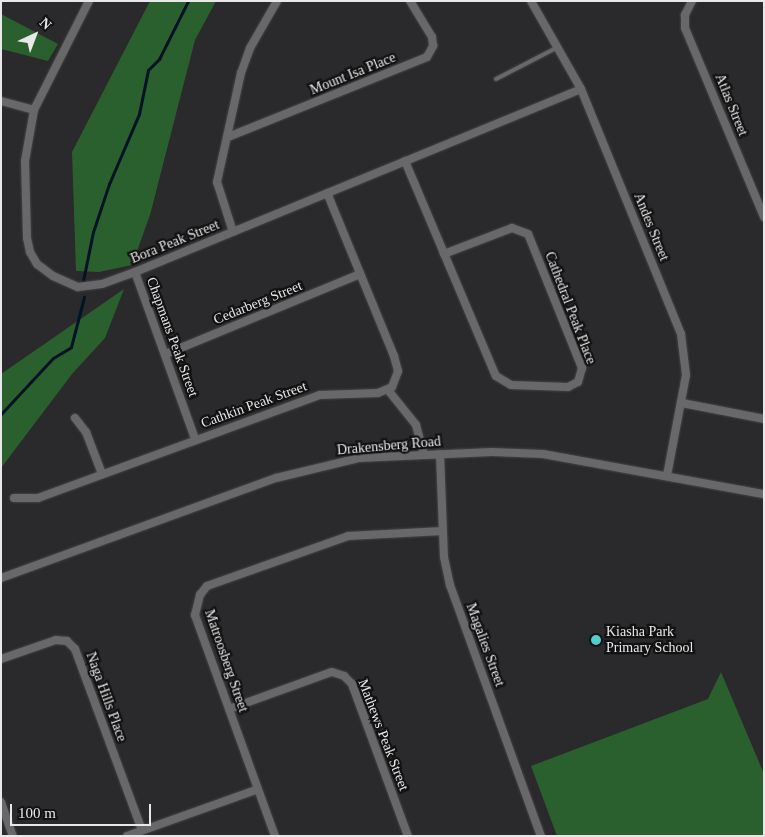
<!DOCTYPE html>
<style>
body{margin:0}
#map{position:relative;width:765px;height:837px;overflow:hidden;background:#2a292b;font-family:Georgia,serif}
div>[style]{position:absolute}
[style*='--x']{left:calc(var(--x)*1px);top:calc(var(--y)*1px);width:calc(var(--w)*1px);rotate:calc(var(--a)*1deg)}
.green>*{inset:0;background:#2a602d}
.stream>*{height:3px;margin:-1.5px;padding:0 1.5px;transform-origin:1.5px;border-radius:1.5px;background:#031325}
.roads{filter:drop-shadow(0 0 1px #454446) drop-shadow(0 0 1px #454446)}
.lane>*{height:4px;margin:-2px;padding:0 2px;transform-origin:2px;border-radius:2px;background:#68676a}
.street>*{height:8px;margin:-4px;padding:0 4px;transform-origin:4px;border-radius:4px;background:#68676a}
.dots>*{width:14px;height:14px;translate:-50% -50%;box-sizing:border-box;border:2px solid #121213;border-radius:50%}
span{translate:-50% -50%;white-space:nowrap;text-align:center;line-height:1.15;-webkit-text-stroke:4.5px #121213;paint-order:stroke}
.street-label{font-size:14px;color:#e8e7e9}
.poi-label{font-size:14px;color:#e8e7e9}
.left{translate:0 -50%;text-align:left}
.frame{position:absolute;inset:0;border:2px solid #e8e7e9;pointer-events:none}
.north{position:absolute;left:10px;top:10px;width:50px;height:50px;-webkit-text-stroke:4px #121213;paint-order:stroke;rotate:43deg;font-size:14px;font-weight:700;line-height:20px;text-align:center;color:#e8e7e9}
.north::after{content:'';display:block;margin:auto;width:18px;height:22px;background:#e8e7e9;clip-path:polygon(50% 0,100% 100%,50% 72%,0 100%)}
.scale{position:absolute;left:10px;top:804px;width:141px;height:22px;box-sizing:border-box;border:2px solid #e8e7e9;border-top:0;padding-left:6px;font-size:15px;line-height:18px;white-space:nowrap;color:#e8e7e9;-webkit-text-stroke:4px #121213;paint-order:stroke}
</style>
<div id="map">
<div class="green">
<div style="clip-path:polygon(150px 1px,216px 1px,195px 40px,150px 215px,132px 265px,99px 272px,76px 271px,72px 152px)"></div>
<div style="clip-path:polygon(1px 14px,58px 44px,48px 61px,1px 49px)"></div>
<div style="clip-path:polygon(124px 289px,105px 338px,72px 374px,1px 468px,1px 374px)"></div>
<div style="clip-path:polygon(721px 672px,764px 774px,764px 836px,557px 836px,531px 766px,708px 699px)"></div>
</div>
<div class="stream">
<div style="--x:83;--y:281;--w:50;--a:-78.5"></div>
<div style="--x:93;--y:232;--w:51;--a:-71.6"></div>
<div style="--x:109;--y:184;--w:76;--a:-66.8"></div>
<div style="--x:139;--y:114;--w:45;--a:-78.4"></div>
<div style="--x:148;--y:70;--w:16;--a:-45"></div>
<div style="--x:159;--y:59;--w:65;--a:-63.4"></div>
<div style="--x:1;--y:414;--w:76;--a:-47.1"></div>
<div style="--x:53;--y:358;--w:21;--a:-31"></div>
<div style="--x:71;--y:347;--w:52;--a:-75.4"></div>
</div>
<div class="roads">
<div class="lane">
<div style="--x:496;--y:79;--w:70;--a:-27.3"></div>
</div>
<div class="street">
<div style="--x:89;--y:1;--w:122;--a:116.8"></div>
<div style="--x:34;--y:110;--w:52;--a:100"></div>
<div style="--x:25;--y:161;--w:77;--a:88.5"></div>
<div style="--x:27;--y:238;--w:14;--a:78"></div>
<div style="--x:30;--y:252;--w:14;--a:60"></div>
<div style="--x:37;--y:264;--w:20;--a:37"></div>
<div style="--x:53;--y:276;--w:27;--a:24"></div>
<div style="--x:78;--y:287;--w:24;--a:-7"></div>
<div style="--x:102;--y:284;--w:35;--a:-20"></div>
<div style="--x:135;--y:272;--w:482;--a:-22.3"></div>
<div style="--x:531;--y:1;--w:101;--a:60.4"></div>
<div style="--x:581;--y:89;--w:265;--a:67.8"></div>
<div style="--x:681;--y:334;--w:41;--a:83"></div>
<div style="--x:686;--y:375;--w:103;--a:100.7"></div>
<div style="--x:692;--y:1;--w:16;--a:117"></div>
<div style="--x:685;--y:15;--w:13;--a:90"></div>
<div style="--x:685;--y:28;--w:205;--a:67.3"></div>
<div style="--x:1;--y:101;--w:34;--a:15"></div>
<div style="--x:228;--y:137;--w:214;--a:-21.9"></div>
<div style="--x:427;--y:57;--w:13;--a:-61"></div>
<div style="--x:433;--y:46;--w:9;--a:-96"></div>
<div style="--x:432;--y:37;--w:42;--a:-121.4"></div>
<div style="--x:405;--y:161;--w:233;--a:67.1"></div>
<div style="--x:496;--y:376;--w:17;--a:31"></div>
<div style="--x:511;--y:385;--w:57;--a:2"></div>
<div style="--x:568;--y:387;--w:11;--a:-27"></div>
<div style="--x:578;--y:382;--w:15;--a:-74"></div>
<div style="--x:582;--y:368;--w:144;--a:-111.9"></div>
<div style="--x:528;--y:234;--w:17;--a:-159"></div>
<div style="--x:512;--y:228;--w:73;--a:159.1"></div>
<div style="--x:233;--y:232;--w:52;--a:-107.7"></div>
<div style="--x:217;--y:182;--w:112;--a:-77.6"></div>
<div style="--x:241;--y:73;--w:27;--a:-70"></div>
<div style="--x:250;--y:48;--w:54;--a:-60.1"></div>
<div style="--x:135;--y:272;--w:177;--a:70.2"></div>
<div style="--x:166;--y:354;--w:210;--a:-22.4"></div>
<div style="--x:388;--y:390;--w:45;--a:51.3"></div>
<div style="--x:416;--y:425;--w:31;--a:75"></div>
<div style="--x:682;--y:403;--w:84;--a:11"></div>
<div style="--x:75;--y:418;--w:18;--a:52"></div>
<div style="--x:86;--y:432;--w:45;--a:69.1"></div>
<div style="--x:440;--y:454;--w:103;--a:87.8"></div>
<div style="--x:444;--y:557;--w:29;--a:78"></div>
<div style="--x:450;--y:585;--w:267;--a:70.1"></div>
<div style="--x:14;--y:498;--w:24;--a:0"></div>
<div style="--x:38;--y:498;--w:300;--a:-20.1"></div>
<div style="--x:320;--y:395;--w:58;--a:-2"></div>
<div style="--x:378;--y:393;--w:15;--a:-23"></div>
<div style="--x:392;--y:387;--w:17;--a:-69"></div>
<div style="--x:398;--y:371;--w:16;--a:-105"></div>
<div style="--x:394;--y:356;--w:176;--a:-112.3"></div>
<div style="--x:1;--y:578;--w:293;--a:-20"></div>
<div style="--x:276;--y:478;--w:85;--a:-13.5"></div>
<div style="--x:359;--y:458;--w:133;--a:-2.6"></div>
<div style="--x:492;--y:452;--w:51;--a:2.2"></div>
<div style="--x:543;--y:454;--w:225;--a:10.3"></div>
<div style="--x:1;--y:659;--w:58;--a:-19.1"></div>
<div style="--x:56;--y:640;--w:11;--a:5"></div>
<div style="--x:67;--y:641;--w:11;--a:45"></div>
<div style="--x:75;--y:649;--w:193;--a:69.7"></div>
<div style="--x:229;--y:709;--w:109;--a:-19.8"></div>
<div style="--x:332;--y:672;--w:13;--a:18"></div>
<div style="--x:344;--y:676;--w:11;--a:45"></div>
<div style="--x:352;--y:684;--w:162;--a:69.8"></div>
<div style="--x:1;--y:802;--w:36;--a:71"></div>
<div style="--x:127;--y:836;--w:139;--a:-19.7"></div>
<div style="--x:275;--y:836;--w:235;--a:-109.9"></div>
<div style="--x:195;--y:615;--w:21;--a:-76"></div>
<div style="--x:200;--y:595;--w:11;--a:-52"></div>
<div style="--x:207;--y:586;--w:150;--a:-19.5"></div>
<div style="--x:348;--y:536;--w:95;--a:-3"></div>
</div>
</div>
<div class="dots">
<div style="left:596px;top:640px;background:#53cdcb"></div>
</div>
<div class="street-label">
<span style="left:353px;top:74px;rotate:-22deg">Mount Isa Place</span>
<span style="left:731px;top:105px;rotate:68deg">Atlas Street</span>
<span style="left:651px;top:227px;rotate:68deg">Andes Street</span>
<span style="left:175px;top:242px;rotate:-22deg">Bora Peak Street</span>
<span style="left:258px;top:303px;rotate:-22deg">Cedarberg Street</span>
<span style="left:570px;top:308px;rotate:69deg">Cathedral Peak Place</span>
<span style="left:172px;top:337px;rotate:70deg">Chapmans Peak Street</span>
<span style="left:254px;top:405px;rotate:-20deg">Cathkin Peak Street</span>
<span style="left:389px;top:446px;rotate:-5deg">Drakensberg Road</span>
<span style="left:485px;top:645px;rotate:70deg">Magalies Street</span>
<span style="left:226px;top:661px;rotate:71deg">Matroosberg Street</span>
<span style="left:106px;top:697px;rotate:70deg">Naga Hills Place</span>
<span style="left:383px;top:735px;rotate:69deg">Mathews Peak Street</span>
</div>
<div class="poi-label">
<span class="left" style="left:606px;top:640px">Kiasha Park<br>Primary School</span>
</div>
<div class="frame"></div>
<div class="north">N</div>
<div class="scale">100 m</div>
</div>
